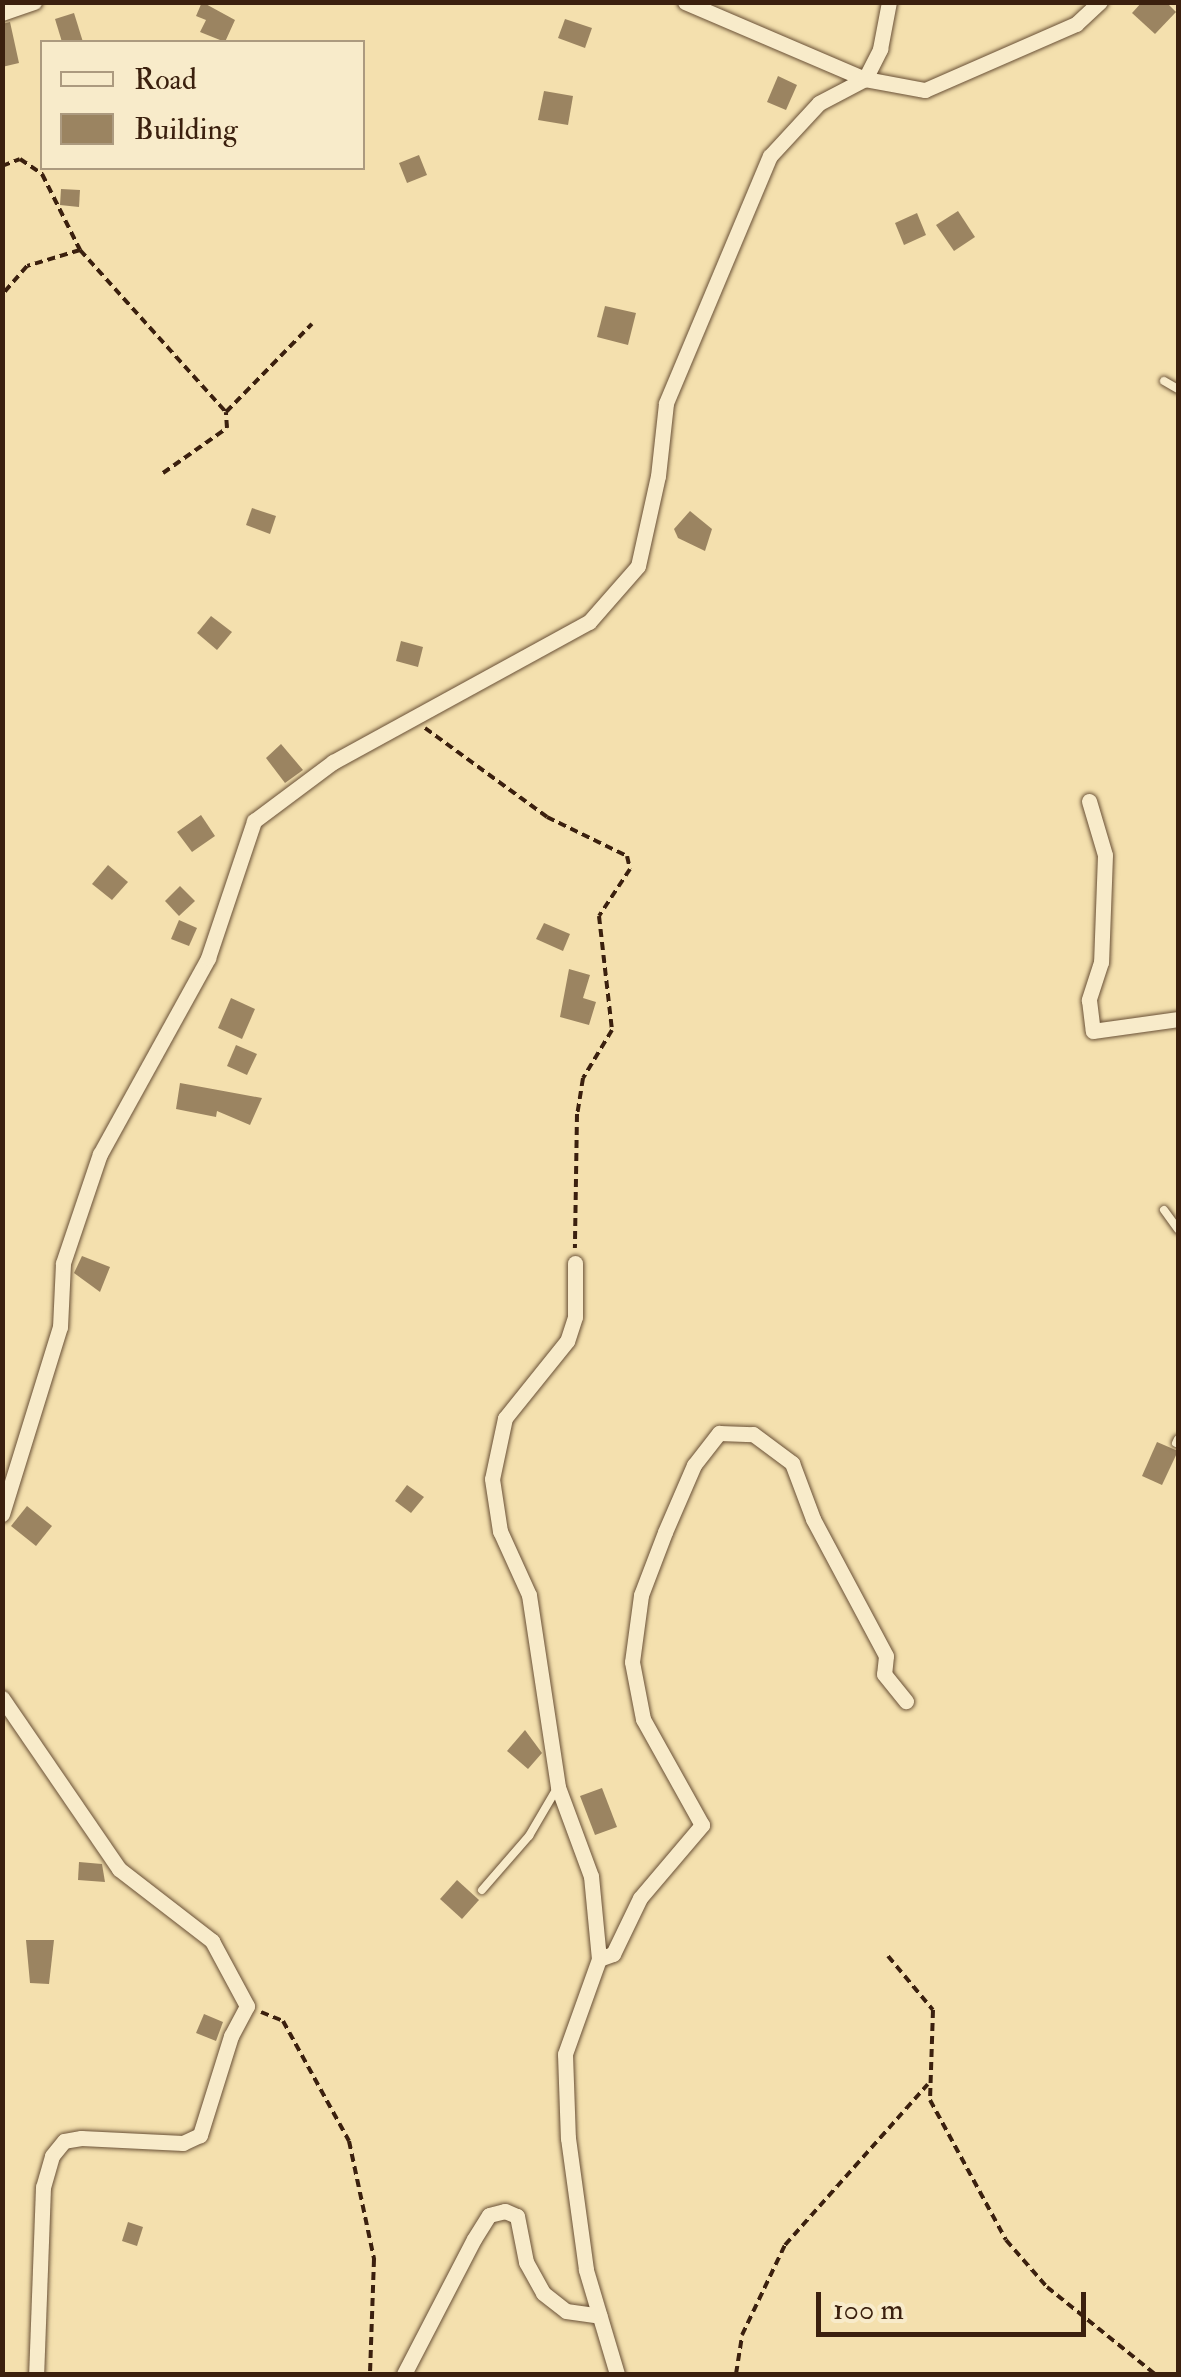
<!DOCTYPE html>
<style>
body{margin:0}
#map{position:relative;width:1181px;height:2377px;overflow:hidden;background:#f4e0ae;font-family:"IM FELL Double Pica",serif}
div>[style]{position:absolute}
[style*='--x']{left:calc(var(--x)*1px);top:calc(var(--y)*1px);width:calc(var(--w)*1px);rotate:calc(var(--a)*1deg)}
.building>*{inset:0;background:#9b8461}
.path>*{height:4px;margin-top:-2px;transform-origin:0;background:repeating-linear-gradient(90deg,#3b200e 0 8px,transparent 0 13px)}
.roads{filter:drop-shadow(0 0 2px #695036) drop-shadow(0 0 2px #695036)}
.service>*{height:8px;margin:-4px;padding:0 4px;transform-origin:4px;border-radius:4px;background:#f8ebca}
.minor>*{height:15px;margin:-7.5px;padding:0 7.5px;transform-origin:7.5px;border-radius:7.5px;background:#f8ebca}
span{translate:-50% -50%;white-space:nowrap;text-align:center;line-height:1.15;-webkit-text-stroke:8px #f8ebca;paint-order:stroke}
.frame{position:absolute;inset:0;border:5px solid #3b200e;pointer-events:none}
.legend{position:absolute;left:40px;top:40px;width:325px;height:130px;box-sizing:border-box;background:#f8ebca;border:2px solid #ac9a7f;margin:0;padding:12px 18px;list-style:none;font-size:30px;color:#3b200e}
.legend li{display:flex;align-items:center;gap:20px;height:50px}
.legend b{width:50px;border:2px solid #ac9a7f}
.scale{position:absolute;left:816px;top:2292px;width:270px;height:45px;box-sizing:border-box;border:5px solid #3b200e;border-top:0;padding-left:12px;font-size:30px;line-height:35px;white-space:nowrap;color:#3b200e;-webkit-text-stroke:8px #f8ebca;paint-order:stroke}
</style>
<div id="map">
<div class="building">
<div style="clip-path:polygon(202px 2px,235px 20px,225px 42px,200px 32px,206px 20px,196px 16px)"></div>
<div style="clip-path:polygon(1142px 2px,1166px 2px,1176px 12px,1155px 34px,1132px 13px)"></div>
<div style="clip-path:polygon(74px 13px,83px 42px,62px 42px,55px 19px)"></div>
<div style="clip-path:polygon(565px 19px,592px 28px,585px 48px,558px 38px)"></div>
<div style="clip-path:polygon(10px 22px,19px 63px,2px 67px,2px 24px)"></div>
<div style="clip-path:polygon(778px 76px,797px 85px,786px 110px,767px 102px)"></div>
<div style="clip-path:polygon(544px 91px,573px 96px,568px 125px,538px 120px)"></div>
<div style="clip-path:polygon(419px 155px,427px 175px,407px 183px,399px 163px)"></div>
<div style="clip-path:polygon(61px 189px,80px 190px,79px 207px,60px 205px)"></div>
<div style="clip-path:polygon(958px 211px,975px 237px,954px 251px,936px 225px)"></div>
<div style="clip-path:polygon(917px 213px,926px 235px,904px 245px,895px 223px)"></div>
<div style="clip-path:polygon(605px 306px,636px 313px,628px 345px,597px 337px)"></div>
<div style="clip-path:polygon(252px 508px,276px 516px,270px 534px,246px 525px)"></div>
<div style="clip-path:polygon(690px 511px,712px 529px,705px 551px,678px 538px,674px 529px)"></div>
<div style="clip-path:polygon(211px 616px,232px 632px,217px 650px,197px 633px)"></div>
<div style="clip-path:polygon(401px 641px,423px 647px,418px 667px,396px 661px)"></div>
<div style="clip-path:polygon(281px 744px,303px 770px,285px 783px,266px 758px)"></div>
<div style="clip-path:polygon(201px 815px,215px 836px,192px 852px,177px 832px)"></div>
<div style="clip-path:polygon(108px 865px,128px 882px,112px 900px,92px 884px)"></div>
<div style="clip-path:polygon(180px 886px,195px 901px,179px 916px,165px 901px)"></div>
<div style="clip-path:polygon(179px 920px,197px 928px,189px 946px,171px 939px)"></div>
<div style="clip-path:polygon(544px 923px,570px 934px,563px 951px,536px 939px)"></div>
<div style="clip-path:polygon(569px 969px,590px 975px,583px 998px,596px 1002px,589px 1025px,560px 1017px)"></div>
<div style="clip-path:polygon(231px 998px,255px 1009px,242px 1039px,218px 1028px)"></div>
<div style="clip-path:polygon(236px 1045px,257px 1054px,247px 1075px,227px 1066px)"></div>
<div style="clip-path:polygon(180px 1083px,262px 1098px,250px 1125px,217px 1111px,216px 1117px,176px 1109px)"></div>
<div style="clip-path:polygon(82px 1256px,110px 1267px,100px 1292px,74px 1273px)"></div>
<div style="clip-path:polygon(1157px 1442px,1178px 1451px,1162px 1485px,1142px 1476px)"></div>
<div style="clip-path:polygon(407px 1485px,424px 1497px,411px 1513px,395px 1501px)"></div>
<div style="clip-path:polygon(27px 1506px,52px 1526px,36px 1546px,11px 1526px)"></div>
<div style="clip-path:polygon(525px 1730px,542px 1753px,528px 1769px,507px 1751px)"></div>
<div style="clip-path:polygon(602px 1788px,617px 1827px,595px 1835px,580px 1796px)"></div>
<div style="clip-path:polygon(79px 1862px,102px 1864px,105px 1882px,78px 1880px)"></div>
<div style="clip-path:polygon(457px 1880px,479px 1900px,462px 1919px,440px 1899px)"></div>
<div style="clip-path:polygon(26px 1940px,54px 1940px,49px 1984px,30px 1983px)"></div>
<div style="clip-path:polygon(204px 2014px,223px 2022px,216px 2041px,196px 2033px)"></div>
<div style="clip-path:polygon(128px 2222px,143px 2227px,137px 2246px,122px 2241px)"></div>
</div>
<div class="path">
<div style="--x:2;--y:166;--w:19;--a:-21"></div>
<div style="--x:20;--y:159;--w:27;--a:34"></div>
<div style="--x:42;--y:174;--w:85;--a:63.4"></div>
<div style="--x:80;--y:250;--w:55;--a:163.2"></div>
<div style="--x:27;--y:266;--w:38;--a:131"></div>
<div style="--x:80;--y:250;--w:218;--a:48"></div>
<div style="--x:226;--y:412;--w:123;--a:-45.7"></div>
<div style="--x:163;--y:473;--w:78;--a:-35.1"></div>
<div style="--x:227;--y:428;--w:16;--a:-94"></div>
<div style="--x:425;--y:728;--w:151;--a:36.1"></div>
<div style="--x:547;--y:817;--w:89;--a:26"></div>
<div style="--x:627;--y:856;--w:13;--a:77"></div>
<div style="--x:630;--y:869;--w:56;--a:123.4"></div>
<div style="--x:599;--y:916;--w:115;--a:83.5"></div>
<div style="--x:612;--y:1030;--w:56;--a:121.1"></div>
<div style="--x:583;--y:1078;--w:36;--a:99"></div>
<div style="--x:577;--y:1114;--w:134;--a:90.9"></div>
<div style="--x:888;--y:1956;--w:70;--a:50.2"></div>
<div style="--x:933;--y:2010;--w:90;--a:91.9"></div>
<div style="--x:930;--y:2100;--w:159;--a:61.5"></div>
<div style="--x:1006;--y:2240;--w:62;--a:48.9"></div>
<div style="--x:1047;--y:2287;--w:139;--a:38.9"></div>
<div style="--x:261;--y:2012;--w:24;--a:22"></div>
<div style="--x:283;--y:2021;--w:137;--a:61.2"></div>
<div style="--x:349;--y:2141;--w:121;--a:78"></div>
<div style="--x:374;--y:2259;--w:115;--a:92"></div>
<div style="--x:736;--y:2374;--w:39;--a:-81"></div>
<div style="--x:742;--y:2335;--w:100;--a:-64.5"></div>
<div style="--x:785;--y:2245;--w:215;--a:-48.4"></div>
</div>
<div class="roads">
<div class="service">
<div style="--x:1164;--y:381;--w:16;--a:30"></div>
<div style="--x:1164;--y:1210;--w:24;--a:54"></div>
<div style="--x:1176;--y:1443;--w:4;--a:-63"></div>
<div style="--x:482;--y:1890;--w:72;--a:-49"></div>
<div style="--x:529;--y:1836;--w:53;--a:-59.6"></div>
</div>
<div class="minor">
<div style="--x:685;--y:2;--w:196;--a:23.2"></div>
<div style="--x:865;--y:79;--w:61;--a:10.4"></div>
<div style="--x:925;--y:90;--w:165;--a:-23.6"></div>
<div style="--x:1076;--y:24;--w:33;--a:-43"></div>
<div style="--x:2;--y:13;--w:34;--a:-19"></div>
<div style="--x:1089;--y:801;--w:56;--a:73.5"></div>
<div style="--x:1105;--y:855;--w:107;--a:92.1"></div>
<div style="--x:1101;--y:962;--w:40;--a:108"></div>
<div style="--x:1089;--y:1000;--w:31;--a:83"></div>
<div style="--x:1093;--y:1031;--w:86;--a:-8"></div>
<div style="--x:575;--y:1263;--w:54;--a:90"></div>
<div style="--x:575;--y:1317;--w:25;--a:108"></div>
<div style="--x:567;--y:1341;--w:99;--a:128.8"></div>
<div style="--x:505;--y:1418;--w:62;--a:102"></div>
<div style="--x:492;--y:1479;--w:53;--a:81.3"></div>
<div style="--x:500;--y:1531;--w:70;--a:65.6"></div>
<div style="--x:529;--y:1595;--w:194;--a:81.4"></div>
<div style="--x:558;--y:1787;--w:95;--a:69.7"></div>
<div style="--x:591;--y:1876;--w:83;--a:84.5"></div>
<div style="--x:599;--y:1959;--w:101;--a:109.7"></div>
<div style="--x:565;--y:2054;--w:84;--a:88"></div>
<div style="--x:568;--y:2138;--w:133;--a:82.2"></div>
<div style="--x:586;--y:2270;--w:109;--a:73.4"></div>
<div style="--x:2;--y:1514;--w:196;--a:-72.8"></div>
<div style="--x:60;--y:1327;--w:64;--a:-87.3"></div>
<div style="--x:63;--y:1263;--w:115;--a:-71.3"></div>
<div style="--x:100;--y:1154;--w:224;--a:-61.1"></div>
<div style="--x:208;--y:958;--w:145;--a:-71.4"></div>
<div style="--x:254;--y:821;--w:99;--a:-36.8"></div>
<div style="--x:333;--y:762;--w:292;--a:-28.7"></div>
<div style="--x:589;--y:622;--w:74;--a:-48.8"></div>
<div style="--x:638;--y:566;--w:92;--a:-77.5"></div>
<div style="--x:658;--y:476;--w:73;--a:-83.7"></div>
<div style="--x:666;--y:403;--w:268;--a:-67.2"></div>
<div style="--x:770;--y:156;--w:72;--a:-47.2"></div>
<div style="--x:819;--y:103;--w:52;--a:-27.6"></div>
<div style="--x:865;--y:79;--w:34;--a:-63"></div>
<div style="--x:880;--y:49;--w:48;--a:-79.2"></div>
<div style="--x:2;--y:1698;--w:207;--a:55.6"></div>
<div style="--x:119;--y:1869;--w:118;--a:37.7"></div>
<div style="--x:212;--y:1941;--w:74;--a:61.7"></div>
<div style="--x:247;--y:2006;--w:34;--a:118"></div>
<div style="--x:231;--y:2036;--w:104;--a:107.4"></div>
<div style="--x:200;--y:2135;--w:19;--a:155"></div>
<div style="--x:183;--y:2143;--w:102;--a:-177.2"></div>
<div style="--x:81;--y:2138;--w:17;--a:170"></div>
<div style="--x:64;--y:2141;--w:19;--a:129"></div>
<div style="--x:52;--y:2156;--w:32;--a:106"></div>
<div style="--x:43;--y:2187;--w:187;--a:92.1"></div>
<div style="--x:599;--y:1959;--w:15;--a:-20"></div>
<div style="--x:613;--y:1954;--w:62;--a:-64.3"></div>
<div style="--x:640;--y:1898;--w:96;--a:-49.7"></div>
<div style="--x:702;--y:1825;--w:121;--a:-119.1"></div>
<div style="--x:643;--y:1719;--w:58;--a:-100.9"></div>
<div style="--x:632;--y:1662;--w:68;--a:-82.3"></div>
<div style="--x:641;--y:1595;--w:67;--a:-69.1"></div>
<div style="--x:665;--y:1532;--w:73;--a:-66.6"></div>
<div style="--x:694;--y:1465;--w:41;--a:-52"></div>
<div style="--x:719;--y:1433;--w:34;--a:2"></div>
<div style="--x:753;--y:1434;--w:49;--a:36.6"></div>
<div style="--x:792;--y:1463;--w:60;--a:69.4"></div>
<div style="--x:813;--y:1519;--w:155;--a:61.9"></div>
<div style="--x:886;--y:1656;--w:18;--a:96"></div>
<div style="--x:884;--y:1674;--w:35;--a:51"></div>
<div style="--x:404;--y:2374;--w:152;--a:-62.6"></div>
<div style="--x:474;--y:2239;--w:28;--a:-58"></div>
<div style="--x:489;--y:2215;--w:16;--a:-14"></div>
<div style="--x:505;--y:2211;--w:13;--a:23"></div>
<div style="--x:517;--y:2216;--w:47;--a:78.9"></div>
<div style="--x:526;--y:2262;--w:35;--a:61"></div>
<div style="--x:543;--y:2293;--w:29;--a:38"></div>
<div style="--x:566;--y:2311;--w:34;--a:8"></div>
</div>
</div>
<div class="frame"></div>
<ul class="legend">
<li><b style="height:12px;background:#f8ebca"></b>Road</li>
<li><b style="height:28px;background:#9b8461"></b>Building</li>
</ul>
<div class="scale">100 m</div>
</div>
